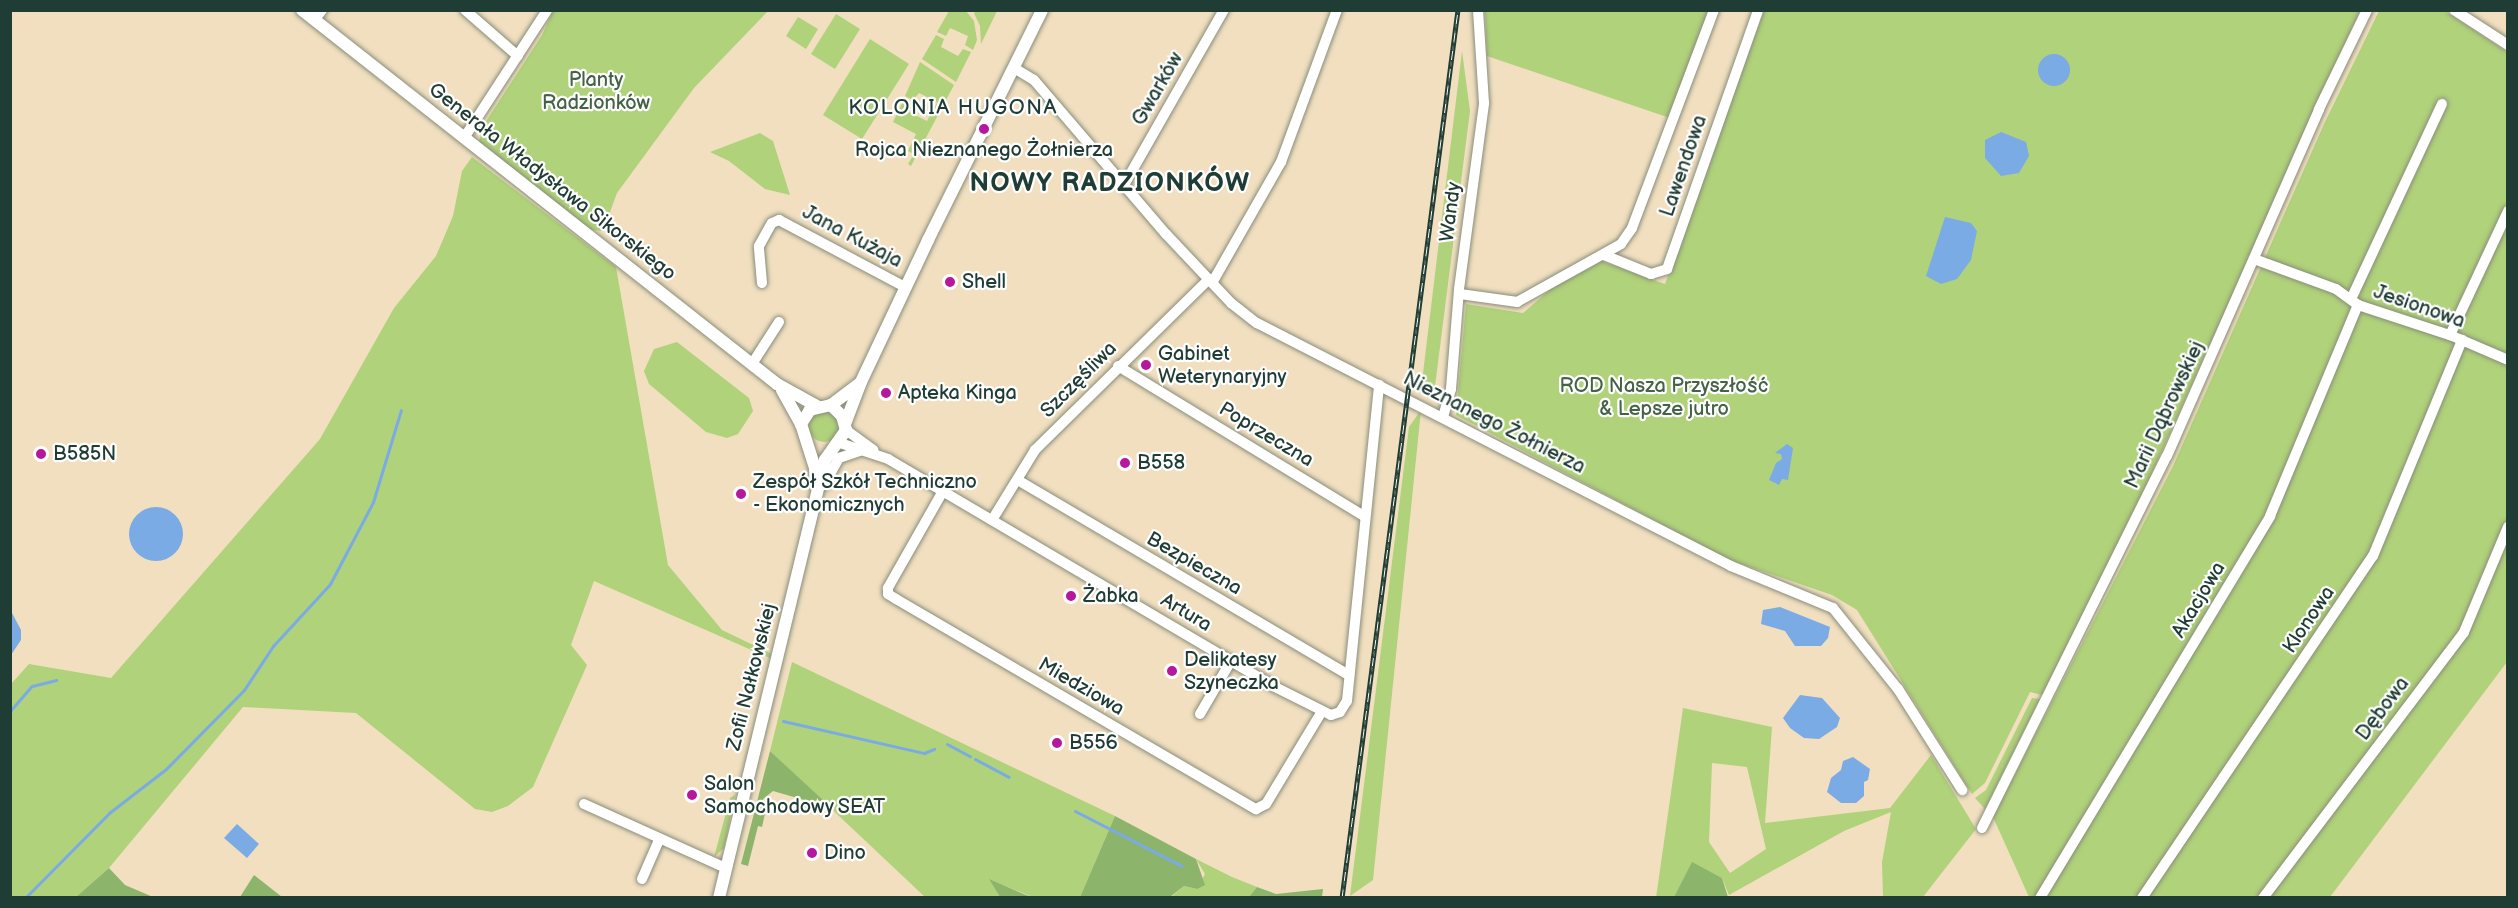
<!DOCTYPE html>
<meta charset="utf-8">
<style>
body{margin:0}
#map{position:relative;width:2518px;height:908px;overflow:hidden;background:#f1dfc0;font-family:"Balsamiq Sans",sans-serif}
div>[style]{position:absolute}
[style*='--x']{left:calc(var(--x)*1px);top:calc(var(--y)*1px);width:calc(var(--w)*1px);rotate:calc(var(--a)*1deg)}
.green>*{inset:0;background:#b0d27a}
.round{border-radius:50%}
.forest>*{inset:0;background:#8cb46a}
.water>*{inset:0;background:#7aabe5}
.stream>*{height:3px;margin:-1.5px;padding:0 1.5px;transform-origin:1.5px;border-radius:1.5px;background:#7aabe5}
.roads{filter:drop-shadow(0 0 2px #888e7a) drop-shadow(0 0 2px #888e7a)}
.minor>*{height:10px;margin:-5px;padding:0 5px;transform-origin:5px;border-radius:5px;background:#fff}
.tertiary>*{height:12px;margin:-6px;padding:0 6px;transform-origin:6px;border-radius:6px;background:#fff}
.rail>*{height:5px;margin-top:-2.5px;transform-origin:0;background:repeating-linear-gradient(90deg,#fff 0 9px,#1f3d34 0 18px);box-sizing:border-box;border-block:2px solid #1f3d34}
.dots>*{width:16px;height:16px;translate:-50% -50%;box-sizing:border-box;border:3px solid #fff;border-radius:50%}
span{translate:-50% -50%;white-space:nowrap;text-align:center;line-height:1.15;-webkit-text-stroke:4.5px #fff;paint-order:stroke}
.park-label{font-size:20px;color:#436246}
.street-label{font-size:20px;color:#1f3d34}
.poi-label{font-size:20px;color:#1f3d34}
.left{translate:0 -50%;text-align:left}
.neighbourhood-label{font-size:21px;color:#1f3d34;letter-spacing:1.5px}
.district-label{font-size:26px;color:#1f3d34;font-weight:700;letter-spacing:1.5px}
.frame{position:absolute;inset:0;border:12px solid #1f3d34;pointer-events:none}
</style>
<div id="map">
<div class="green">
<div style="clip-path:polygon(553px 11px,768px 11px,694px 88px,617px 193px,603px 231px,591px 230px,479px 142px,483px 126px,542px 35px)"></div>
<div style="clip-path:polygon(949px 11px,966px 11px,974px 21px,977px 40px,973px 50px,965px 45px,968px 36px,950px 28px,946px 36px,937px 32px)"></div>
<div style="clip-path:polygon(976px 11px,997px 11px,981px 44px,980px 26px,974px 13px)"></div>
<div style="clip-path:polygon(1485px 11px,1709px 11px,1670px 118px,1487px 56px)"></div>
<div style="clip-path:polygon(1764px 11px,2360px 11px,2143px 493px,2042px 695px,2030px 692px,1985px 783px,1972px 794px,1857px 610px,1832px 595px,1727px 559px,1456px 415px,1466px 304px,1523px 313px,1554px 286px,1601px 261px,1665px 284px)"></div>
<div style="clip-path:polygon(2379px 11px,2445px 11px,2507px 52px,2507px 662px,2330px 897px,2029px 897px,1993px 817px,2173px 466px,2324px 124px)"></div>
<div style="clip-path:polygon(836px 14px,860px 29px,835px 69px,811px 54px)"></div>
<div style="clip-path:polygon(798px 17px,818px 29px,806px 49px,786px 36px)"></div>
<div style="clip-path:polygon(936px 35px,944px 39px,941px 47px,958px 56px,963px 49px,971px 52px,956px 82px,922px 59px)"></div>
<div style="clip-path:polygon(870px 39px,909px 64px,862px 139px,823px 115px)"></div>
<div style="clip-path:polygon(1462px 51px,1470px 111px,1434px 394px,1421px 390px)"></div>
<div style="clip-path:polygon(920px 62px,954px 85px,939px 113px,934px 110px,937px 102px,919px 93px,913px 100px,905px 96px)"></div>
<div style="clip-path:polygon(904px 99px,912px 103px,909px 112px,927px 121px,931px 113px,938px 115px,911px 166px,908px 164px,914px 154px,908px 151px,916px 134px,893px 122px)"></div>
<div style="clip-path:polygon(760px 133px,773px 141px,790px 195px,765px 189px,729px 161px,710px 152px)"></div>
<div style="clip-path:polygon(472px 157px,616px 267px,668px 565px,722px 630px,772px 654px,770px 658px,594px 581px,571px 645px,587px 665px,533px 787px,508px 806px,492px 812px,475px 809px,356px 713px,243px 707px,109px 868px,76px 897px,11px 897px,11px 684px,29px 664px,111px 678px,320px 439px,394px 308px,436px 256px,453px 216px,462px 171px)"></div>
<div style="clip-path:polygon(677px 342px,749px 398px,753px 411px,738px 434px,727px 438px,706px 432px,649px 384px,644px 371px,654px 349px)"></div>
<div style="clip-path:polygon(1421px 410px,1373px 880px,1350px 896px,1409px 427px)"></div>
<div class="round" style="left:809px;top:412px;width:30px;height:30px"></div>
<div style="clip-path:polygon(792px 662px,1115px 816px,1080px 897px,1033px 897px,990px 880px,1000px 897px,925px 897px,770px 751px)"></div>
<div style="clip-path:polygon(2032px 698px,2040px 699px,1985px 809px,1975px 798px,1986px 790px)"></div>
<div style="clip-path:polygon(evenodd,1683px 708px,1772px 727px,1765px 823px,1890px 808px,1931px 755px,1976px 829px,1923px 897px,1883px 897px,1882px 862px,1891px 812px,1844px 831px,1729px 895px,1722px 878px,1692px 863px,1674px 897px,1656px 898px,1683px 708px,1712px 763px,1747px 767px,1766px 849px,1730px 873px,1709px 842px,1712px 763px)"></div>
<div style="clip-path:polygon(735px 795px,724px 848px,714px 857px,730px 798px)"></div>
<div style="clip-path:polygon(1196px 859px,1232px 877px,1257px 887px,1249px 897px,1170px 898px,1184px 886px,1197px 889px,1205px 874px)"></div>
</div>
<div class="forest">
<div style="clip-path:polygon(770px 751px,824px 801px,818px 804px,773px 791px,763px 799px,762px 807px,766px 809px,762px 827px,758px 826px,748px 866px,741px 864px)"></div>
<div style="clip-path:polygon(1115px 816px,1196px 859px,1205px 885px,1197px 889px,1184px 886px,1170px 897px,1080px 897px)"></div>
<div style="clip-path:polygon(1692px 862px,1722px 878px,1728px 897px,1674px 897px)"></div>
<div style="clip-path:polygon(109px 868px,125px 885px,153px 897px,76px 897px)"></div>
<div style="clip-path:polygon(254px 875px,282px 897px,240px 897px)"></div>
<div style="clip-path:polygon(989px 879px,1026px 895px,1033px 897px,1000px 897px)"></div>
<div style="clip-path:polygon(1257px 887px,1276px 894px,1323px 889px,1322px 897px,1249px 897px)"></div>
</div>
<div class="water">
<div class="round" style="left:2038px;top:54px;width:32px;height:32px"></div>
<div style="clip-path:polygon(2001px 132px,2026px 142px,2029px 156px,2019px 173px,2001px 176px,1985px 158px,1985px 140px)"></div>
<div style="clip-path:polygon(1945px 217px,1971px 223px,1977px 231px,1971px 260px,1957px 279px,1941px 284px,1926px 276px)"></div>
<div style="clip-path:polygon(1787px 444px,1793px 448px,1788px 480px,1782px 479px,1779px 485px,1769px 480px,1776px 463px,1782px 459px,1781px 454px,1775px 453px)"></div>
<div class="round" style="left:129px;top:507px;width:54px;height:54px"></div>
<div style="clip-path:polygon(1780px 607px,1830px 627px,1828px 638px,1821px 646px,1795px 646px,1785px 631px,1761px 624px,1763px 610px)"></div>
<div style="clip-path:polygon(11px 611px,21px 630px,21px 640px,11px 655px)"></div>
<div style="clip-path:polygon(1800px 695px,1822px 698px,1840px 718px,1837px 727px,1819px 739px,1804px 738px,1790px 728px,1783px 718px)"></div>
<div style="clip-path:polygon(1853px 757px,1870px 769px,1868px 780px,1864px 782px,1864px 796px,1856px 803px,1841px 803px,1827px 792px,1831px 778px,1841px 770px,1843px 761px)"></div>
<div style="clip-path:polygon(237px 824px,259px 844px,247px 858px,224px 838px)"></div>
</div>
<div class="stream">
<div style="--x:10;--y:711;--w:33;--a:-49"></div>
<div style="--x:32;--y:686;--w:25;--a:-14"></div>
<div style="--x:783;--y:721;--w:145;--a:12.8"></div>
<div style="--x:924;--y:753;--w:11;--a:-22"></div>
<div style="--x:947;--y:744;--w:26;--a:28"></div>
<div style="--x:975;--y:759;--w:38;--a:28"></div>
<div style="--x:1075;--y:811;--w:120;--a:27.2"></div>
<div style="--x:25;--y:898;--w:120;--a:-45.3"></div>
<div style="--x:109;--y:813;--w:72;--a:-37.7"></div>
<div style="--x:166;--y:769;--w:111;--a:-45.4"></div>
<div style="--x:244;--y:690;--w:53;--a:-56.6"></div>
<div style="--x:273;--y:646;--w:84;--a:-47.4"></div>
<div style="--x:330;--y:584;--w:93;--a:-62.3"></div>
<div style="--x:373;--y:502;--w:96;--a:-73.1"></div>
</div>
<div class="roads">
<div class="minor">
<div style="--x:465;--y:10;--w:70;--a:41"></div>
<div style="--x:2454;--y:10;--w:64;--a:32.9"></div>
<div style="--x:314;--y:20;--w:13;--a:-51"></div>
<div style="--x:1014;--y:68;--w:23;--a:31"></div>
<div style="--x:1034;--y:80;--w:203;--a:49.4"></div>
<div style="--x:1166;--y:234;--w:95;--a:46.7"></div>
<div style="--x:1231;--y:303;--w:33;--a:38"></div>
<div style="--x:1257;--y:323;--w:533;--a:27.14"></div>
<div style="--x:1731;--y:566;--w:110;--a:22.4"></div>
<div style="--x:1833;--y:608;--w:104;--a:51.3"></div>
<div style="--x:1898;--y:689;--w:120;--a:57.6"></div>
<div style="--x:464;--y:138;--w:153;--a:-57"></div>
<div style="--x:1124;--y:185;--w:202;--a:-60.3"></div>
<div style="--x:1604;--y:255;--w:51;--a:22"></div>
<div style="--x:1651;--y:274;--w:17;--a:-17"></div>
<div style="--x:1667;--y:269;--w:275;--a:-70.6"></div>
<div style="--x:2254;--y:259;--w:87;--a:20.1"></div>
<div style="--x:2336;--y:289;--w:27;--a:36"></div>
<div style="--x:2358;--y:305;--w:97;--a:18.1"></div>
<div style="--x:2450;--y:335;--w:63;--a:23.3"></div>
<div style="--x:762;--y:283;--w:37;--a:-95"></div>
<div style="--x:759;--y:246;--w:26;--a:-61"></div>
<div style="--x:772;--y:223;--w:8;--a:-23"></div>
<div style="--x:779;--y:220;--w:143;--a:28"></div>
<div style="--x:1212;--y:283;--w:139;--a:-60.3"></div>
<div style="--x:1281;--y:162;--w:162;--a:-69.8"></div>
<div style="--x:1460;--y:294;--w:58;--a:8"></div>
<div style="--x:1517;--y:302;--w:119;--a:-29.1"></div>
<div style="--x:1621;--y:244;--w:19;--a:-55"></div>
<div style="--x:1632;--y:228;--w:233;--a:-69.4"></div>
<div style="--x:2352;--y:297;--w:213;--a:-65"></div>
<div style="--x:2450;--y:335;--w:137;--a:-64.9"></div>
<div style="--x:752;--y:364;--w:50;--a:-57.3"></div>
<div style="--x:1118;--y:366;--w:288;--a:31.4"></div>
<div style="--x:1443;--y:417;--w:29;--a:-74"></div>
<div style="--x:1451;--y:389;--w:100;--a:-85.4"></div>
<div style="--x:1459;--y:289;--w:188;--a:-82.3"></div>
<div style="--x:1484;--y:103;--w:93;--a:-93.7"></div>
<div style="--x:846;--y:430;--w:34;--a:36"></div>
<div style="--x:840;--y:443;--w:51;--a:18.4"></div>
<div style="--x:888;--y:459;--w:447;--a:30.5"></div>
<div style="--x:1273;--y:686;--w:65;--a:26.6"></div>
<div style="--x:1331;--y:715;--w:9;--a:-18"></div>
<div style="--x:1340;--y:712;--w:13;--a:-58"></div>
<div style="--x:1347;--y:701;--w:318;--a:-84.2"></div>
<div style="--x:1021;--y:482;--w:381;--a:30.5"></div>
<div style="--x:824;--y:485;--w:31;--a:-61"></div>
<div style="--x:839;--y:458;--w:24;--a:-19"></div>
<div style="--x:943;--y:491;--w:112;--a:119.6"></div>
<div style="--x:888;--y:588;--w:6;--a:90"></div>
<div style="--x:888;--y:594;--w:9;--a:32"></div>
<div style="--x:896;--y:599;--w:417;--a:30.3"></div>
<div style="--x:1256;--y:809;--w:11;--a:-27"></div>
<div style="--x:1266;--y:804;--w:106;--a:-58.9"></div>
<div style="--x:992;--y:520;--w:82;--a:-58.4"></div>
<div style="--x:1035;--y:450;--w:244;--a:-44.5"></div>
<div style="--x:1200;--y:714;--w:61;--a:-59.7"></div>
<div style="--x:584;--y:804;--w:156;--a:24.3"></div>
<div style="--x:1982;--y:828;--w:415;--a:-63.6"></div>
<div style="--x:2167;--y:456;--w:379;--a:-66.3"></div>
<div style="--x:2319;--y:109;--w:110;--a:-64.1"></div>
<div style="--x:642;--y:879;--w:43;--a:-66.4"></div>
<div style="--x:2040;--y:898;--w:446;--a:-58.9"></div>
<div style="--x:2270;--y:516;--w:229;--a:-67.4"></div>
<div style="--x:2142;--y:898;--w:413;--a:-56"></div>
<div style="--x:2373;--y:556;--w:234;--a:-67.6"></div>
<div style="--x:2263;--y:898;--w:333;--a:-52.9"></div>
<div style="--x:2464;--y:632;--w:114;--a:-67.3"></div>
</div>
<div class="tertiary">
<div style="--x:302;--y:10;--w:605;--a:38.22"></div>
<div style="--x:777;--y:384;--w:46;--a:28.8"></div>
<div style="--x:782;--y:390;--w:39;--a:61"></div>
<div style="--x:801;--y:424;--w:46;--a:72.3"></div>
<div style="--x:815;--y:468;--w:17;--a:87"></div>
<div style="--x:831;--y:405;--w:36;--a:-37"></div>
<div style="--x:845;--y:424;--w:45;--a:-69.1"></div>
<div style="--x:861;--y:382;--w:157;--a:-64.7"></div>
<div style="--x:928;--y:240;--w:257;--a:-63.6"></div>
<div style="--x:719;--y:898;--w:451;--a:-76.4"></div>
<div style="--x:825;--y:460;--w:37;--a:-55"></div>
<div style="--x:846;--y:430;--w:15;--a:-106"></div>
<div style="--x:842;--y:416;--w:16;--a:-135"></div>
<div style="--x:831;--y:405;--w:22;--a:167"></div>
<div style="--x:810;--y:410;--w:17;--a:123"></div>
</div>
</div>
<div class="rail">
<div style="--x:1342;--y:898;--w:896;--a:-82.56"></div>
</div>
<div class="dots">
<div style="left:984px;top:129px;background:#b5179e"></div>
<div style="left:950px;top:282px;background:#b5179e"></div>
<div style="left:1146px;top:365px;background:#b5179e"></div>
<div style="left:886px;top:393px;background:#b5179e"></div>
<div style="left:41px;top:454px;background:#b5179e"></div>
<div style="left:1125px;top:463px;background:#b5179e"></div>
<div style="left:741px;top:494px;background:#b5179e"></div>
<div style="left:1071px;top:596px;background:#b5179e"></div>
<div style="left:1172px;top:671px;background:#b5179e"></div>
<div style="left:1057px;top:743px;background:#b5179e"></div>
<div style="left:692px;top:795px;background:#b5179e"></div>
<div style="left:812px;top:853px;background:#b5179e"></div>
</div>
<div class="park-label">
<span style="left:596px;top:92px">Planty<br>Radzionków</span>
<span style="left:1664px;top:398px">ROD Nasza Przyszłość<br>&amp; Lepsze jutro</span>
</div>
<div class="street-label">
<span style="left:1158px;top:89px;rotate:-60deg">Gwarków</span>
<span style="left:1684px;top:166px;rotate:-71deg">Lawendowa</span>
<span style="left:552px;top:182px;rotate:38deg">Generała Władysława Sikorskiego</span>
<span style="left:1451px;top:212px;rotate:-83deg">Wandy</span>
<span style="left:852px;top:237px;rotate:28deg">Jana Kużaja</span>
<span style="left:2419px;top:307px;rotate:19deg">Jesionowa</span>
<span style="left:1079px;top:380px;rotate:-45deg">Szczęśliwa</span>
<span style="left:2165px;top:415px;rotate:-65deg">Marii Dąbrowskiej</span>
<span style="left:1494px;top:423px;rotate:27deg">Nieznanego Żołnierza</span>
<span style="left:1266px;top:435px;rotate:31deg">Poprzeczna</span>
<span style="left:1194px;top:564px;rotate:30deg">Bezpieczna</span>
<span style="left:2199px;top:600px;rotate:-59deg">Akacjowa</span>
<span style="left:1186px;top:613px;rotate:31deg">Artura</span>
<span style="left:2309px;top:620px;rotate:-56deg">Klonowa</span>
<span style="left:752px;top:677px;rotate:-76deg">Zofii Nałkowskiej</span>
<span style="left:1081px;top:687px;rotate:30deg">Miedziowa</span>
<span style="left:2383px;top:709px;rotate:-53deg">Dębowa</span>
</div>
<div class="poi-label">
<span style="left:984px;top:150px">Rojca Nieznanego Żołnierza</span>
<span class="left" style="left:962px;top:282px">Shell</span>
<span class="left" style="left:1158px;top:366px">Gabinet<br>Weterynaryjny</span>
<span class="left" style="left:898px;top:393px">Apteka Kinga</span>
<span class="left" style="left:53px;top:454px">B585N</span>
<span class="left" style="left:1137px;top:463px">B558</span>
<span class="left" style="left:753px;top:494px">Zespół Szkół Techniczno<br>- Ekonomicznych</span>
<span class="left" style="left:1083px;top:596px">Żabka</span>
<span class="left" style="left:1184px;top:672px">Delikatesy<br>Szyneczka</span>
<span class="left" style="left:1069px;top:743px">B556</span>
<span class="left" style="left:704px;top:796px">Salon<br>Samochodowy SEAT</span>
<span class="left" style="left:824px;top:853px">Dino</span>
</div>
<div class="neighbourhood-label">
<span style="left:953px;top:108px">KOLONIA HUGONA</span>
</div>
<div class="district-label">
<span style="left:1110px;top:184px">NOWY RADZIONKÓW</span>
</div>
<div class="frame"></div>
</div>
